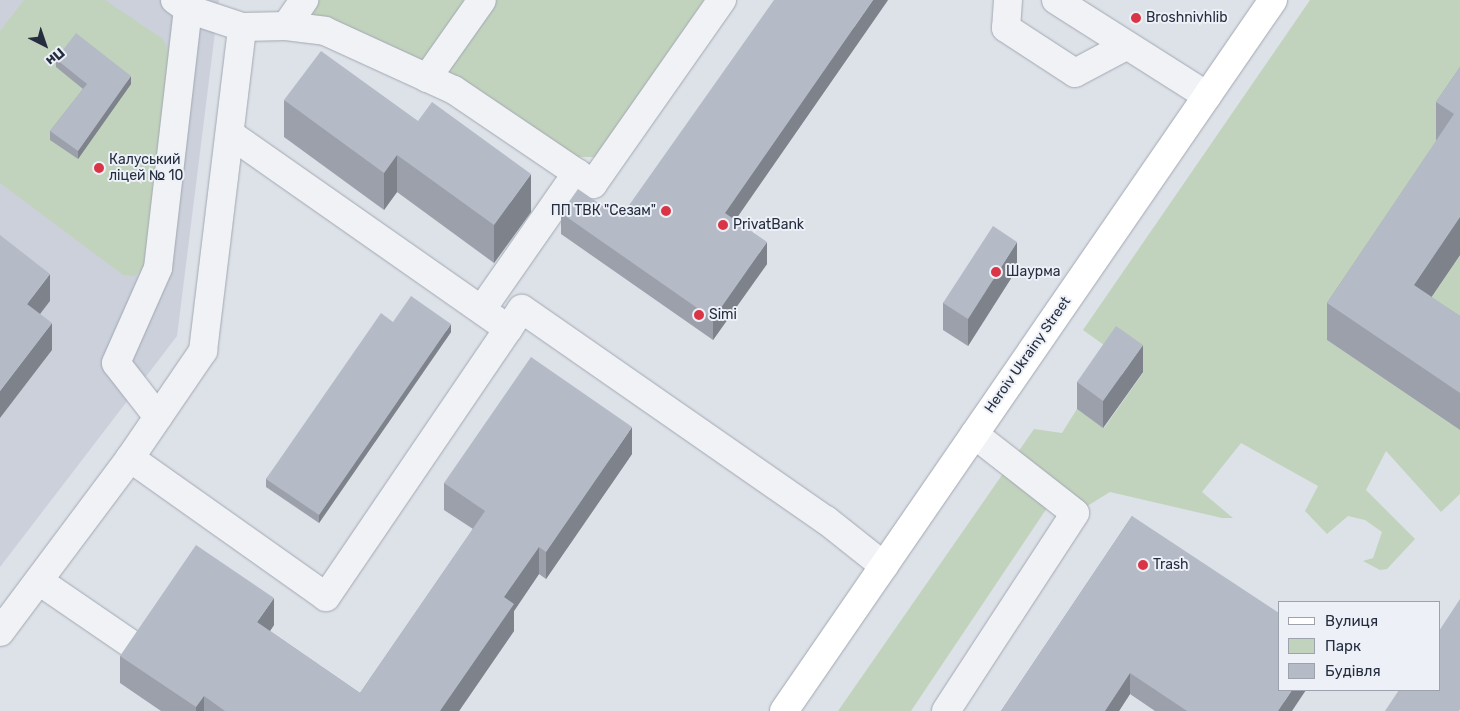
<!DOCTYPE html>
<meta charset="utf-8">
<style>
body{margin:0}
#map{position:relative;width:1460px;height:711px;overflow:hidden;background:#dde1e8;font-family:Rubik,sans-serif}
div>[style]{position:absolute}
[style*='--x']{left:calc(var(--x)*1px);top:calc(var(--y)*1px);width:calc(var(--w)*1px);rotate:calc(var(--a)*1deg)}
.built>*{inset:0;background:#cbd0db}
.green>*{inset:0;background:#c2d3bd}
.roads{filter:drop-shadow(0 0 1px #a2a8b2) drop-shadow(0 0 1px #a2a8b2)}
.minor>*{height:28px;margin:-14px;padding:0 14px;transform-origin:14px;border-radius:14px;background:#f0f2f6}
.major>*{height:28px;margin:-14px;padding:0 14px;transform-origin:14px;border-radius:14px;background:#fff}
.wall>*{inset:0;background:#9ba0aa}
.shaded-wall>*{inset:0;background:#7e828b}
.building>*{inset:0;background:#b4bac6}
.dots>*{width:14px;height:14px;translate:-50% -50%;box-sizing:border-box;border:2px solid #edf0f6;border-radius:50%}
span{translate:-50% -50%;white-space:nowrap;text-align:center;line-height:1.15;-webkit-text-stroke:4px #edf0f6;paint-order:stroke}
.poi-label{font-size:14px;color:#252e40}
.left{translate:0 -50%;text-align:left}
.right{translate:-100% -50%;text-align:right}
.street-label{font-size:14px;color:#252e40}
.legend{position:absolute;left:1278px;top:601px;width:162px;height:90px;box-sizing:border-box;background:#edf0f6;border:1px solid #9da2ad;margin:0;padding:6px 9px;list-style:none;font-size:15px;color:#252e40}
.legend li{display:flex;align-items:center;gap:10px;height:25px}
.legend b{width:25px;border:1px solid #9da2ad}
.north{position:absolute;left:20px;top:20px;width:50px;height:50px;-webkit-text-stroke:4px #edf0f6;paint-order:stroke;rotate:139deg;font-size:14px;font-weight:700;line-height:20px;text-align:center;color:#252e40}
.north::after{content:'';display:block;margin:auto;width:18px;height:22px;background:#252e40;clip-path:polygon(50% 0,100% 100%,50% 72%,0 100%)}
</style>
<div id="map">
<div class="built">
<div style="clip-path:polygon(0 0,219px 0,177px 336px,0 567px)"></div>
</div>
<div class="green">
<div style="clip-path:polygon(24px 0,105px 0,163px 39px,168px 49px,169px 72px,146px 265px,135px 276px,123px 275px,0 183px,0 31px)"></div>
<div style="clip-path:polygon(304px 0,704px 0,596px 157px,552px 157px,325px 31px)"></div>
<div style="clip-path:polygon(1310px 0,1460px 0,1460px 104px,1454px 151px,1327px 340px,1460px 430px,1460px 494px,1441px 512px,1386px 451px,1366px 490px,1415px 539px,1387px 569px,1380px 570px,1363px 561px,1373px 558px,1382px 532px,1365px 520px,1348px 516px,1327px 534px,1305px 511px,1318px 486px,1241px 443px,1202px 492px,1233px 518px,1222px 518px,1110px 492px,1084px 508px,1055px 496px,911px 711px,838px 711px,1034px 429px,1062px 433px,1077px 409px,1104px 428px,1143px 373px,1083px 330px)"></div>
<div style="clip-path:polygon(1460px 255px,1460px 353px,1414px 323px)"></div>
</div>
<div class="roads">
<div class="minor">
<div style="--x:1008;--y:0;--w:28;--a:94"></div>
<div style="--x:1006;--y:28;--w:82;--a:33.1"></div>
<div style="--x:1075;--y:73;--w:55;--a:-28"></div>
<div style="--x:1056;--y:0;--w:179;--a:32.4"></div>
<div style="--x:188;--y:9;--w:57;--a:18.4"></div>
<div style="--x:242;--y:27;--w:44;--a:-1.3"></div>
<div style="--x:286;--y:26;--w:39;--a:7"></div>
<div style="--x:325;--y:31;--w:142;--a:24.6"></div>
<div style="--x:454;--y:90;--w:168;--a:34.1"></div>
<div style="--x:593;--y:184;--w:225;--a:-55"></div>
<div style="--x:286;--y:26;--w:32;--a:-55"></div>
<div style="--x:427;--y:78;--w:95;--a:-54.8"></div>
<div style="--x:230;--y:134;--w:340;--a:35"></div>
<div style="--x:482;--y:309;--w:166;--a:-55.1"></div>
<div style="--x:158;--y:417;--w:68;--a:-127.9"></div>
<div style="--x:116;--y:363;--w:104;--a:-66.1"></div>
<div style="--x:158;--y:268;--w:261;--a:-83.4"></div>
<div style="--x:188;--y:9;--w:16;--a:-145"></div>
<div style="--x:130;--y:458;--w:240;--a:35.3"></div>
<div style="--x:326;--y:597;--w:348;--a:-55.8"></div>
<div style="--x:522;--y:309;--w:370;--a:34.8"></div>
<div style="--x:826;--y:520;--w:74;--a:38.4"></div>
<div style="--x:39;--y:581;--w:108;--a:34.4"></div>
<div style="--x:0;--y:632;--w:217;--a:-53.2"></div>
<div style="--x:130;--y:458;--w:130;--a:-55.7"></div>
<div style="--x:203;--y:351;--w:326;--a:-83.1"></div>
<div style="--x:946;--y:711;--w:236;--a:-56.9"></div>
<div style="--x:1075;--y:513;--w:128;--a:-142"></div>
</div>
<div class="major">
<div style="--x:784;--y:711;--w:863;--a:-55.48"></div>
</div>
</div>
<div class="wall">
<div style="clip-path:polygon(888px 0,735px 220px,767px 264px,713px 340px,561px 234px,561px 213px,620px 218px)"></div>
<div style="clip-path:polygon(56px 59px,131px 84px,78px 159px,50px 140px,50px 131px,83px 89px,56px 67px)"></div>
<div style="clip-path:polygon(1460px 67px,1460px 255px,1431px 297px,1460px 316px,1460px 430px,1327px 340px,1327px 303px,1437px 140px,1436px 140px,1436px 102px)"></div>
<div style="clip-path:polygon(284px 100px,531px 212px,494px 263px,397px 192px,384px 210px,284px 137px)"></div>
<div style="clip-path:polygon(1017px 269px,968px 346px,943px 330px,943px 303px)"></div>
<div style="clip-path:polygon(393px 322px,451px 332px,319px 523px,266px 487px,266px 479px)"></div>
<div style="clip-path:polygon(1143px 372px,1103px 428px,1077px 409px,1077px 382px)"></div>
<div style="clip-path:polygon(632px 454px,546px 579px,539px 574px,514px 611px,514px 631px,459px 711px,161px 711px,120px 683px,120px 656px,274px 625px,270px 631px,360px 693px,473px 529px,444px 510px,444px 483px)"></div>
<div style="clip-path:polygon(1132px 516px,1292px 711px,1155px 711px,1130px 694px,1119px 711px,1001px 711px)"></div>
</div>
<div class="shaded-wall">
<div style="clip-path:polygon(873px 0,888px 0,725px 235px,725px 213px)"></div>
<div style="clip-path:polygon(131px 76px,131px 84px,78px 159px,78px 151px)"></div>
<div style="clip-path:polygon(397px 155px,397px 192px,384px 210px,384px 173px)"></div>
<div style="clip-path:polygon(531px 174px,531px 212px,494px 263px,494px 225px)"></div>
<div style="clip-path:polygon(1460px 217px,1460px 255px,1414px 323px,1414px 285px)"></div>
<div style="clip-path:polygon(767px 242px,767px 264px,713px 340px,713px 319px)"></div>
<div style="clip-path:polygon(1017px 242px,1017px 269px,968px 346px,968px 319px)"></div>
<div style="clip-path:polygon(50px 274px,50px 301px,27px 331px,27px 304px)"></div>
<div style="clip-path:polygon(52px 323px,52px 350px,0 418px,0 391px)"></div>
<div style="clip-path:polygon(451px 324px,451px 332px,319px 523px,319px 515px)"></div>
<div style="clip-path:polygon(1143px 345px,1143px 372px,1103px 428px,1103px 401px)"></div>
<div style="clip-path:polygon(632px 427px,632px 454px,546px 579px,546px 552px)"></div>
<div style="clip-path:polygon(539px 547px,539px 574px,514px 611px,514px 631px,459px 711px,440px 711px,504px 597px)"></div>
<div style="clip-path:polygon(274px 598px,274px 625px,257px 650px,257px 622px)"></div>
<div style="clip-path:polygon(1130px 673px,1130px 694px,1119px 711px,1105px 711px)"></div>
<div style="clip-path:polygon(1292px 690px,1306px 690px,1292px 711px,1278px 711px)"></div>
<div style="clip-path:polygon(204px 696px,204px 711px,196px 711px,196px 707px)"></div>
</div>
<div class="building">
<div style="clip-path:polygon(774px 0,873px 0,725px 213px,767px 242px,713px 319px,561px 213px,578px 189px,620px 218px)"></div>
<div style="clip-path:polygon(76px 33px,131px 76px,78px 151px,50px 131px,87px 84px,56px 59px)"></div>
<div style="clip-path:polygon(321px 51px,418px 121px,432px 102px,531px 174px,494px 225px,397px 155px,384px 173px,284px 100px)"></div>
<div style="clip-path:polygon(1460px 67px,1460px 217px,1414px 285px,1460px 316px,1460px 393px,1327px 303px,1454px 114px,1436px 102px)"></div>
<div style="clip-path:polygon(993px 226px,1017px 242px,968px 319px,943px 303px)"></div>
<div style="clip-path:polygon(0 235px,50px 274px,27px 304px,52px 323px,0 391px)"></div>
<div style="clip-path:polygon(411px 296px,451px 324px,319px 515px,266px 479px,381px 313px,393px 322px)"></div>
<div style="clip-path:polygon(1116px 326px,1143px 345px,1103px 401px,1077px 382px)"></div>
<div style="clip-path:polygon(531px 357px,632px 427px,546px 552px,539px 547px,504px 597px,514px 604px,440px 711px,225px 711px,204px 696px,196px 707px,120px 656px,196px 545px,274px 598px,257px 622px,360px 693px,485px 511px,444px 483px)"></div>
<div style="clip-path:polygon(1132px 516px,1279px 613px,1279px 690px,1292px 690px,1278px 711px,1187px 711px,1130px 673px,1105px 711px,1001px 711px)"></div>
<div style="clip-path:polygon(1460px 599px,1460px 709px,1459px 711px,1385px 711px,1399px 690px,1439px 690px,1439px 631px)"></div>
</div>
<div class="dots">
<div style="left:1136px;top:18px;background:#da3546"></div>
<div style="left:99px;top:168px;background:#da3546"></div>
<div style="left:666px;top:211px;background:#da3546"></div>
<div style="left:723px;top:225px;background:#da3546"></div>
<div style="left:996px;top:272px;background:#da3546"></div>
<div style="left:699px;top:315px;background:#da3546"></div>
<div style="left:1143px;top:565px;background:#da3546"></div>
</div>
<div class="poi-label">
<span class="left" style="left:1146px;top:18px">Broshnivhlib</span>
<span class="left" style="left:109px;top:168px">Калуський<br>ліцей № 10</span>
<span class="right" style="left:656px;top:211px">ПП ТВК "Сезам"</span>
<span class="left" style="left:733px;top:225px">PrivatBank</span>
<span class="left" style="left:1006px;top:272px">Шаурма</span>
<span class="left" style="left:709px;top:315px">Simi</span>
<span class="left" style="left:1153px;top:565px">Trash</span>
</div>
<div class="street-label">
<span style="left:1028px;top:355px;rotate:-55deg">Heroiv Ukrainy Street</span>
</div>
<ul class="legend">
<li><b style="height:6px;background:#fff"></b>Вулиця</li>
<li><b style="height:14px;background:#c2d3bd"></b>Парк</li>
<li><b style="height:14px;background:#b4bac6"></b>Будівля</li>
</ul>
<div class="north">Пн</div>
</div>
